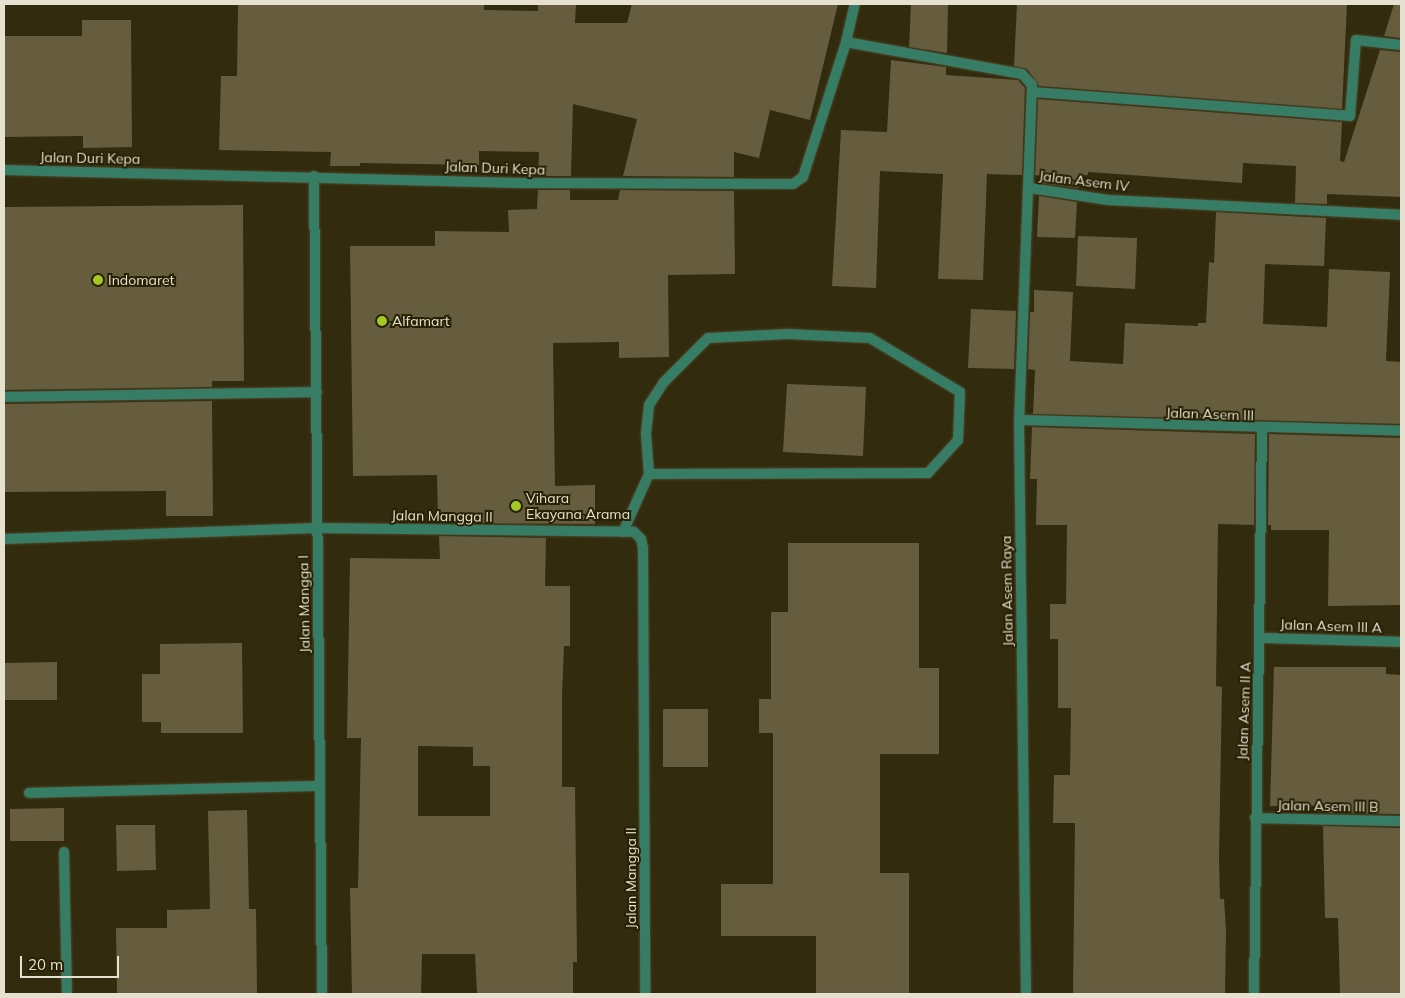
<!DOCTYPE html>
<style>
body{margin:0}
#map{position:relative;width:1405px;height:998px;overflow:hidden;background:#332b0e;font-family:Mulish,sans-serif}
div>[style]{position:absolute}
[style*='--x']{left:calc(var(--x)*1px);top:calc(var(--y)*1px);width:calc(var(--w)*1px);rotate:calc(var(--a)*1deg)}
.building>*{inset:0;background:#665d3f}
.roads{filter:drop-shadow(0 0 1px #4f482d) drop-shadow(0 0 1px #4f482d)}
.service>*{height:10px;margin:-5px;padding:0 5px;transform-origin:5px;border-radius:5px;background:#377c64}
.minor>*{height:10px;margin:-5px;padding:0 5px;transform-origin:5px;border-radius:5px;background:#377c64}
.dots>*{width:14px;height:14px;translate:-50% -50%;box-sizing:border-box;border:2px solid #292104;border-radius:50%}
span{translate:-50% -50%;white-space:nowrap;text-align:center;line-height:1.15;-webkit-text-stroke:4px #292104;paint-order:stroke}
.street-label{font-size:14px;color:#e5e0cf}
.poi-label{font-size:14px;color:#e5e0cf}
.left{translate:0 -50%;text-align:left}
.frame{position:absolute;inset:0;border:5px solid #e5e0cf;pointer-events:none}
.scale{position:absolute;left:20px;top:956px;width:99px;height:22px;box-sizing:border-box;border:2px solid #e5e0cf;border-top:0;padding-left:6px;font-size:15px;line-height:18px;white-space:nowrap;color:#e5e0cf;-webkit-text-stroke:4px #292104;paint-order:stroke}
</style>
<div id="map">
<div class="building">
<div style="clip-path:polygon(238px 4px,484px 4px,484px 10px,538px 11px,538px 4px,576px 4px,575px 23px,627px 23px,632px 4px,838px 4px,810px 120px,770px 110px,759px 158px,734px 152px,734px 177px,623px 176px,637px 119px,573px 104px,571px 176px,538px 176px,539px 152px,479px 151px,479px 165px,360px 163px,360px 166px,330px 166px,331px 152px,219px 150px,221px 76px,237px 76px)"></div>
<div style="clip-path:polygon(911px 4px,948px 4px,947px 53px,909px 47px)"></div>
<div style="clip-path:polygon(1017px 4px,1347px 4px,1342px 109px,1039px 86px,1027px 69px,1014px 66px)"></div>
<div style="clip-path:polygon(1394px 4px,1401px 4px,1401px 38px,1384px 36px)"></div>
<div style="clip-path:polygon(82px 20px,131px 20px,132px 147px,83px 148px,83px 136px,4px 137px,4px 36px,82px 36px)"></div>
<div style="clip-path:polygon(1380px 50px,1401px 52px,1401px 197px,1327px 194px,1327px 204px,1295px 203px,1296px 166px,1243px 163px,1242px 183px,1088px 172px,1088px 175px,1079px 175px,1078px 188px,1040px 183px,1041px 176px,1035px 175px,1038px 99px,1342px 122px,1340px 161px,1344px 162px)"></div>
<div style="clip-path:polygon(891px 60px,946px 67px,946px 75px,1018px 80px,1025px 88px,1022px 175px,987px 174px,983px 280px,938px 279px,943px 174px,880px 171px,876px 288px,832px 286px,841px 130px,887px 132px)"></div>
<div style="clip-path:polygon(538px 190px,570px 190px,570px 200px,618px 200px,620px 190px,734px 191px,735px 274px,668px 275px,669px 357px,619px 358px,619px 342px,553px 343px,555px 486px,595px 485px,595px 524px,438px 523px,437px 475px,353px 476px,350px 246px,435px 246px,435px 231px,509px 232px,508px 210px,537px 209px)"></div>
<div style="clip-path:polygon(1039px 196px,1077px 202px,1075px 238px,1037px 237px)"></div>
<div style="clip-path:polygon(243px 205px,244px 381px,212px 381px,212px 387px,4px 390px,4px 207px)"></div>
<div style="clip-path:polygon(1216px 212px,1326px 218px,1324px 266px,1265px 264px,1263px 324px,1327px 327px,1329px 269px,1390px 272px,1386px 361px,1401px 362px,1401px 424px,1033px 414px,1035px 370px,1028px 369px,1030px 312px,1034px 312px,1034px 290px,1073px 292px,1070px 361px,1123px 364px,1125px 323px,1198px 326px,1198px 323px,1206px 323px,1209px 262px,1214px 263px)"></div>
<div style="clip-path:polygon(1078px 236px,1137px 238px,1135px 289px,1076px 286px)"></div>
<div style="clip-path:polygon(971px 309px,1016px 311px,1014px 369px,968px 368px)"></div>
<div style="clip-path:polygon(787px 384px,866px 387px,863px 456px,783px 452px)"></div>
<div style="clip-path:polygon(212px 401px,213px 516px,166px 516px,166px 491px,4px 492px,4px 404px)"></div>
<div style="clip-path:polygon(1032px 427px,1255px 434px,1254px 525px,1218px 524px,1216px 686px,1222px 687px,1219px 858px,1220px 899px,1224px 899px,1226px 931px,1225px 994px,1073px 994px,1075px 823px,1053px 823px,1054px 775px,1070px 775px,1071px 708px,1058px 708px,1058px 639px,1050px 639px,1050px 604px,1066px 604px,1067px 525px,1036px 525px,1037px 479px,1030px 479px)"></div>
<div style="clip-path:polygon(1269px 434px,1401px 438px,1401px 605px,1328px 606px,1329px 530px,1271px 530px,1271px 525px,1268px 525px)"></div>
<div style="clip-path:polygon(evenodd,439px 536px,546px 538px,545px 586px,570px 586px,570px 646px,564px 646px,562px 697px,562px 787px,575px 787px,577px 962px,573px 962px,573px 994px,477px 994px,475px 954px,422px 954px,421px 994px,352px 994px,350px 888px,358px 888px,361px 738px,347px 738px,350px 558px,440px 559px,439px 536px,418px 746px,473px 747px,473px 766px,490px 766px,490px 816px,418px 816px,418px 746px)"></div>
<div style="clip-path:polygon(788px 543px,919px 543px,919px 668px,939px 668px,939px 754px,880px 754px,880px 873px,909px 873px,909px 994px,816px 994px,816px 936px,721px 936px,721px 884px,773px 884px,773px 733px,759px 733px,759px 699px,771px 699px,771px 612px,788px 612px)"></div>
<div style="clip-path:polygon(242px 643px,243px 733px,161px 733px,161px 722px,142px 722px,142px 674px,160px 674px,160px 644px)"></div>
<div style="clip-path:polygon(57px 662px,57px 700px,4px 700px,4px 663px)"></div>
<div style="clip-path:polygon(1274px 667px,1386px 667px,1386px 674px,1401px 675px,1400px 814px,1322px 813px,1322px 807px,1270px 806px)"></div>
<div style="clip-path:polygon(663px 709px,708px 709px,708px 767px,663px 767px)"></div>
<div style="clip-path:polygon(64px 808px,64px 841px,10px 841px,10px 809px)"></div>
<div style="clip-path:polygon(247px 810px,249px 909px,256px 909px,257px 994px,117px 994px,116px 928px,167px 928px,167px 910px,210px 909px,208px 811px)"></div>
<div style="clip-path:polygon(116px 825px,155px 825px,156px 870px,117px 871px)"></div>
<div style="clip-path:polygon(1323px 826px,1400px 828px,1401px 994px,1340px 994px,1338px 918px,1325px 918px)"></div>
</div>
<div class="roads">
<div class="service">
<div style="--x:623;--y:532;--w:64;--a:-65.9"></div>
<div style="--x:649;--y:474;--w:40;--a:-94.3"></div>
<div style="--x:646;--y:434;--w:29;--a:-84"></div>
<div style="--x:649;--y:405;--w:27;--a:-57"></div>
<div style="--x:664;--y:382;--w:62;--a:-45"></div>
<div style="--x:708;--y:338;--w:80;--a:-2.9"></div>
<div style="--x:788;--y:334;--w:82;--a:2.8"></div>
<div style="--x:870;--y:338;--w:105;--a:31"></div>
<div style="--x:960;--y:392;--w:48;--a:92.4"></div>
<div style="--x:958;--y:440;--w:45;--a:132.3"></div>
<div style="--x:928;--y:473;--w:279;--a:179.8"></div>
<div style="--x:64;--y:852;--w:142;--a:88.8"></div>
</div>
<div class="minor">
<div style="--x:846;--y:42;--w:179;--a:10.3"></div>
<div style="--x:1022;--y:74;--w:15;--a:48"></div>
<div style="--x:1032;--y:85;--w:335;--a:92.2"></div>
<div style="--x:1019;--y:420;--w:574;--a:89.3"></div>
<div style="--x:1033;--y:92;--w:318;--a:4.3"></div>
<div style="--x:1350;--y:116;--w:76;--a:-85.5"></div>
<div style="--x:1356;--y:40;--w:45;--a:6.3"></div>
<div style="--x:4;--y:170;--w:517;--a:1.44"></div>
<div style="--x:521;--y:183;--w:272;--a:0.2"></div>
<div style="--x:793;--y:184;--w:12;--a:-35"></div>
<div style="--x:803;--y:177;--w:142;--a:-72.3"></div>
<div style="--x:846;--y:42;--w:39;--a:-77"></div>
<div style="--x:314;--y:176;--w:818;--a:89.44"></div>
<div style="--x:1030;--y:188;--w:79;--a:8.7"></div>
<div style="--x:1108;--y:200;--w:293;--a:2.9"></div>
<div style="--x:4;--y:397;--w:313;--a:-0.9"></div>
<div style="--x:1019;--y:420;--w:382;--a:1.6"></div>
<div style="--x:4;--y:539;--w:313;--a:-2"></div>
<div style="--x:317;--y:528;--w:317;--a:0.7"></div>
<div style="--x:634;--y:532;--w:10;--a:45"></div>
<div style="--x:641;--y:539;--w:9;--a:77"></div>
<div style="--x:643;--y:548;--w:446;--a:89.7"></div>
<div style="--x:1261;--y:638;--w:140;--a:1.6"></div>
<div style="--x:29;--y:793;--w:291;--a:-1.4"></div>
<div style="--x:1255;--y:818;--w:146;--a:1.2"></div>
<div style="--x:1254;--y:994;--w:565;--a:-89.19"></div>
</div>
</div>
<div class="dots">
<div style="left:98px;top:280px;background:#a4c825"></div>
<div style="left:382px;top:321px;background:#a4c825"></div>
<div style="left:516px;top:506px;background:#a4c825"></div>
</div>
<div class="street-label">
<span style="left:90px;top:158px;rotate:1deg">Jalan Duri Kepa</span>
<span style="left:495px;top:168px;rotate:2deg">Jalan Duri Kepa</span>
<span style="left:1084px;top:181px;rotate:7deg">Jalan Asem IV</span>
<span style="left:1210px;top:414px;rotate:2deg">Jalan Asem III</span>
<span style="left:442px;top:516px;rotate:1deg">Jalan Mangga II</span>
<span style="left:1007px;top:591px;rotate:-91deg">Jalan Asem Raya</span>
<span style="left:304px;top:604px;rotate:-91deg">Jalan Mangga I</span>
<span style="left:1331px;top:626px;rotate:2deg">Jalan Asem III A</span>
<span style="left:1244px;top:711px;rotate:-88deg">Jalan Asem II A</span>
<span style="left:1328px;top:806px;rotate:1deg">Jalan Asem III B</span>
<span style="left:631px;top:878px;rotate:-90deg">Jalan Mangga II</span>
</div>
<div class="poi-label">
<span class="left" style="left:108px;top:280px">Indomaret</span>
<span class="left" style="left:392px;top:321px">Alfamart</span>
<span class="left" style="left:526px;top:506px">Vihara<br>Ekayana Arama</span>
</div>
<div class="frame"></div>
<div class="scale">20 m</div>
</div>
